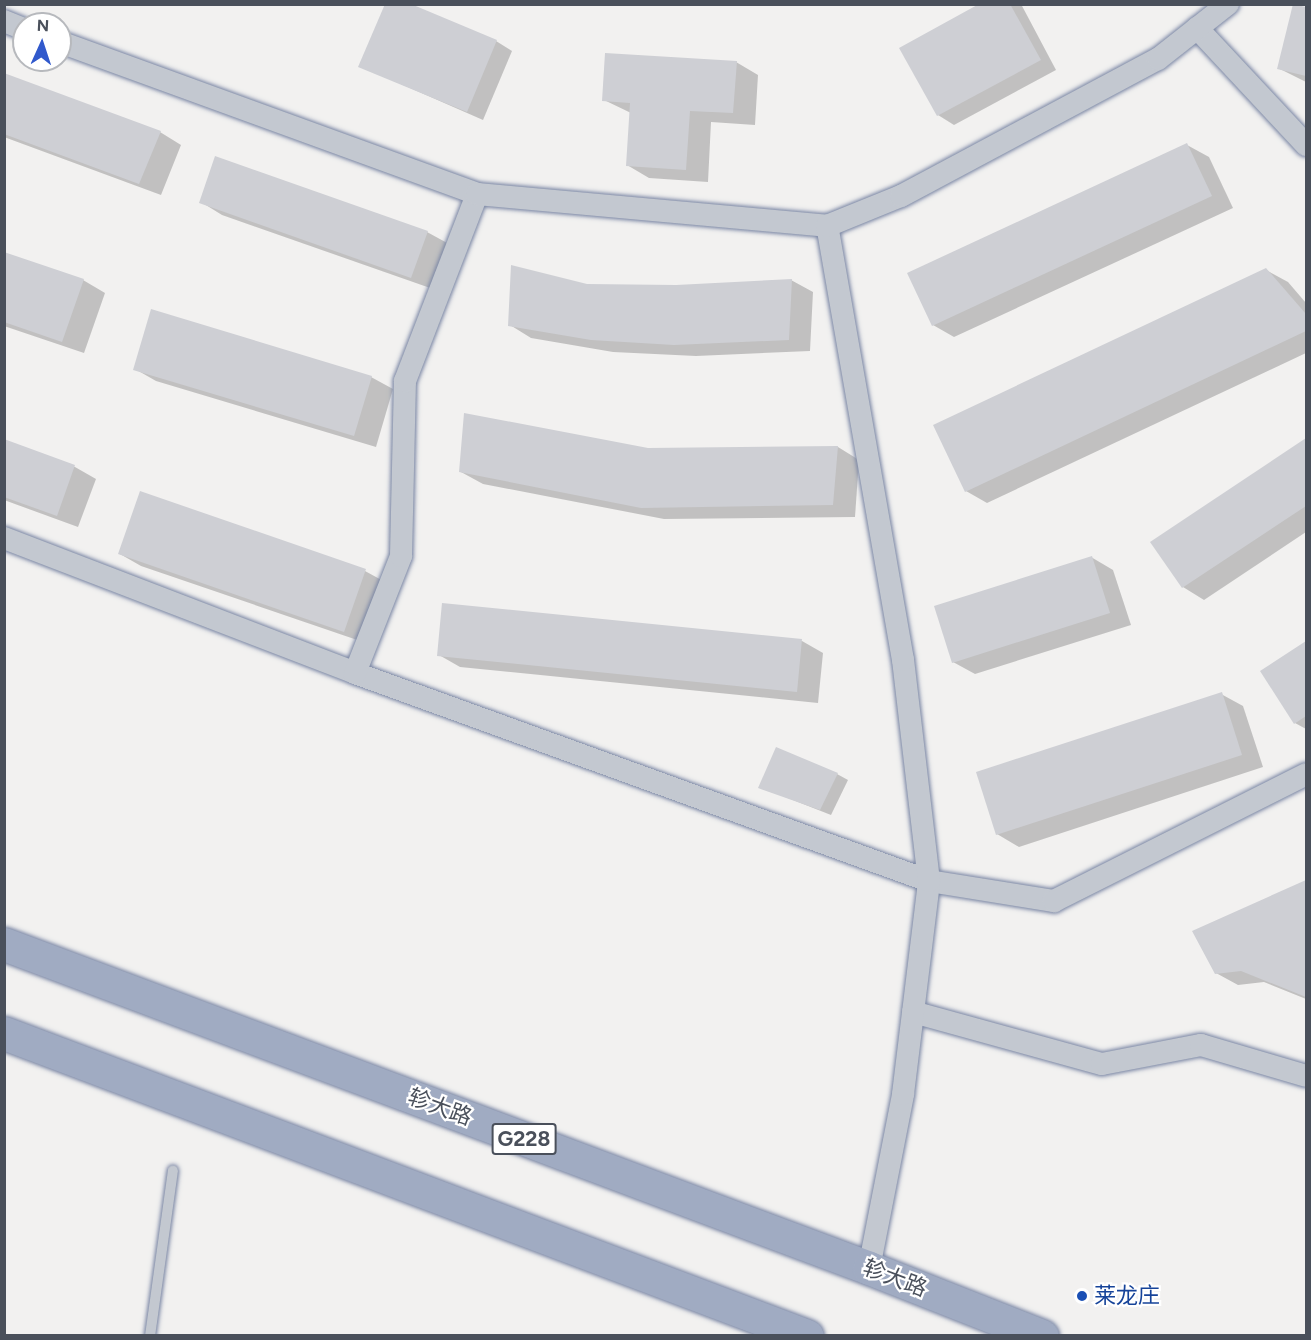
<!DOCTYPE html>
<meta charset="utf-8">
<style>
body{margin:0}
#map{position:relative;width:1311px;height:1340px;overflow:hidden;background:#f2f1f0;font-family:Figtree,"Noto Sans SC",sans-serif}
div>[style]{position:absolute}
[style*='--x']{left:calc(var(--x)*1px);top:calc(var(--y)*1px);width:calc(var(--w)*1px);rotate:calc(var(--a)*1deg)}
.shadow>*{inset:0;background:#0003}
.building>*{inset:0;background:#cecfd4}
.roads{filter:drop-shadow(0 0 2px #7a86a4) drop-shadow(0 0 2px #7a86a4)}
.service>*{height:10px;margin:-5px;padding:0 5px;transform-origin:5px;border-radius:5px;background:#c3c8d0}
.minor>*{height:22px;margin:-11px;padding:0 11px;transform-origin:11px;border-radius:11px;background:#c3c8d0}
.trunk>*{height:33px;margin:-16.5px;padding:0 16.5px;transform-origin:16.5px;border-radius:16.5px;background:#a0abc2}
.dots>*{width:16px;height:16px;translate:-50% -50%;box-sizing:border-box;border:3px solid #fff;border-radius:50%}
span{translate:-50% -50%;white-space:nowrap;text-align:center;line-height:1.15;-webkit-text-stroke:4.5px #fff;paint-order:stroke}
.shield-label span{padding:2px 4px;background:#fff;border:2px solid;border-radius:4px;-webkit-text-stroke-width:0}
.shield-label{font-size:21px;color:#4a505b;font-weight:700}
.street-label{font-size:22px;color:#4a505b}
.transit-label{font-size:22px;color:#164399}
.left{translate:0 -50%;text-align:left}
.frame{position:absolute;inset:0;border:6px solid #4a505b;pointer-events:none}
.north{position:absolute;left:12px;top:12px;width:60px;height:60px;box-sizing:border-box;background:#fff;border:2px solid #b7b9bd;border-radius:50%;rotate:3deg;font-size:16px;font-weight:700;line-height:24px;text-align:center;color:#4a505b}
.north::after{content:'';display:block;margin:auto;width:21px;height:27px;background:#3159cc;clip-path:polygon(50% 0,100% 100%,50% 72%,0 100%)}
</style>
<div id="map">
<div class="shadow">
<div style="clip-path:polygon(983px 4px,1021px 4px,1056px 70px,954px 125px,938px 115px)"></div>
<div style="clip-path:polygon(1294px 5px,1306px 9px,1306px 82px,1278px 68px)"></div>
<div style="clip-path:polygon(496px 41px,512px 51px,483px 120px,360px 66px)"></div>
<div style="clip-path:polygon(736px 62px,758px 75px,755px 125px,711px 122px,708px 182px,649px 178px,627px 165px,631px 113px,604px 100px)"></div>
<div style="clip-path:polygon(4px 75px,160px 132px,181px 145px,161px 195px,4px 137px)"></div>
<div style="clip-path:polygon(1187px 145px,1209px 157px,1233px 208px,954px 337px,933px 325px)"></div>
<div style="clip-path:polygon(201px 202px,427px 232px,449px 244px,433px 289px,222px 215px)"></div>
<div style="clip-path:polygon(4px 253px,83px 280px,105px 293px,84px 353px,4px 326px)"></div>
<div style="clip-path:polygon(1266px 270px,1288px 282px,1306px 303px,1306px 353px,987px 503px,966px 491px)"></div>
<div style="clip-path:polygon(791px 280px,813px 292px,810px 351px,696px 356px,613px 352px,531px 338px,510px 325px,587px 285px,676px 286px)"></div>
<div style="clip-path:polygon(135px 369px,371px 377px,393px 389px,376px 447px,156px 381px)"></div>
<div style="clip-path:polygon(1306px 440px,1306px 532px,1204px 600px,1183px 587px,1152px 542px)"></div>
<div style="clip-path:polygon(4px 441px,75px 467px,96px 479px,78px 527px,4px 500px)"></div>
<div style="clip-path:polygon(838px 447px,859px 460px,855px 517px,664px 519px,483px 484px,461px 472px)"></div>
<div style="clip-path:polygon(120px 554px,365px 571px,387px 583px,366px 643px,141px 566px)"></div>
<div style="clip-path:polygon(1091px 557px,1113px 570px,1131px 625px,975px 674px,953px 662px)"></div>
<div style="clip-path:polygon(443px 605px,802px 641px,823px 653px,818px 703px,460px 667px,439px 655px)"></div>
<div style="clip-path:polygon(1306px 643px,1306px 729px,1295px 723px,1262px 671px)"></div>
<div style="clip-path:polygon(1221px 694px,1243px 706px,1263px 767px,1019px 847px,997px 834px)"></div>
<div style="clip-path:polygon(837px 774px,848px 780px,831px 815px,760px 787px)"></div>
<div style="clip-path:polygon(1306px 881px,1306px 999px,1264px 982px,1238px 985px,1216px 973px,1194px 932px)"></div>
</div>
<div class="building">
<div style="clip-path:polygon(385px 4px,411px 4px,497px 40px,467px 112px,358px 67px)"></div>
<div style="clip-path:polygon(979px 4px,1010px 4px,1041px 60px,937px 116px,899px 48px)"></div>
<div style="clip-path:polygon(1293px 4px,1306px 7px,1306px 76px,1277px 69px)"></div>
<div style="clip-path:polygon(605px 53px,737px 61px,733px 113px,690px 111px,686px 170px,626px 166px,630px 103px,602px 101px)"></div>
<div style="clip-path:polygon(4px 73px,161px 131px,139px 184px,4px 134px)"></div>
<div style="clip-path:polygon(1187px 143px,1212px 196px,932px 326px,907px 273px)"></div>
<div style="clip-path:polygon(215px 156px,428px 231px,411px 278px,199px 203px)"></div>
<div style="clip-path:polygon(4px 252px,84px 279px,62px 342px,4px 322px)"></div>
<div style="clip-path:polygon(511px 265px,587px 284px,676px 285px,792px 279px,789px 340px,674px 345px,591px 340px,508px 326px)"></div>
<div style="clip-path:polygon(1266px 268px,1306px 314px,1306px 331px,965px 492px,933px 425px)"></div>
<div style="clip-path:polygon(151px 309px,372px 376px,354px 436px,133px 370px)"></div>
<div style="clip-path:polygon(464px 413px,648px 448px,838px 446px,833px 505px,641px 508px,459px 472px)"></div>
<div style="clip-path:polygon(1306px 438px,1306px 506px,1182px 588px,1150px 542px)"></div>
<div style="clip-path:polygon(4px 439px,75px 465px,57px 516px,4px 497px)"></div>
<div style="clip-path:polygon(140px 491px,366px 569px,344px 632px,118px 554px)"></div>
<div style="clip-path:polygon(1092px 556px,1110px 613px,952px 663px,934px 606px)"></div>
<div style="clip-path:polygon(442px 603px,802px 639px,797px 692px,437px 656px)"></div>
<div style="clip-path:polygon(1306px 641px,1306px 716px,1294px 724px,1260px 671px)"></div>
<div style="clip-path:polygon(1222px 692px,1242px 755px,996px 835px,976px 772px)"></div>
<div style="clip-path:polygon(776px 747px,838px 773px,820px 810px,758px 788px)"></div>
<div style="clip-path:polygon(1306px 880px,1306px 997px,1241px 971px,1215px 974px,1192px 931px)"></div>
</div>
<div class="roads">
<div class="service">
<div style="--x:150;--y:1336;--w:167;--a:-82.1"></div>
</div>
<div class="minor">
<div style="--x:4;--y:21;--w:22;--a:22"></div>
<div style="--x:1197;--y:28;--w:160;--a:47"></div>
<div style="--x:60;--y:42;--w:444;--a:20"></div>
<div style="--x:4;--y:538;--w:376;--a:21"></div>
<div style="--x:355;--y:673;--w:611;--a:19.92"></div>
<div style="--x:929;--y:881;--w:127;--a:9.1"></div>
<div style="--x:1054;--y:901;--w:282;--a:-26.7"></div>
<div style="--x:355;--y:673;--w:126;--a:-68.5"></div>
<div style="--x:401;--y:556;--w:175;--a:-88.7"></div>
<div style="--x:405;--y:381;--w:200;--a:-68.9"></div>
<div style="--x:477;--y:194;--w:351;--a:5.2"></div>
<div style="--x:913;--y:1012;--w:196;--a:15.4"></div>
<div style="--x:1102;--y:1064;--w:101;--a:-10.9"></div>
<div style="--x:1201;--y:1045;--w:109;--a:16.4"></div>
<div style="--x:869;--y:1268;--w:177;--a:-78.9"></div>
<div style="--x:903;--y:1094;--w:215;--a:-83"></div>
<div style="--x:929;--y:881;--w:223;--a:-96.7"></div>
<div style="--x:903;--y:660;--w:441;--a:-99.9"></div>
<div style="--x:827;--y:226;--w:80;--a:-22.1"></div>
<div style="--x:901;--y:196;--w:291;--a:-28.1"></div>
<div style="--x:1158;--y:59;--w:89;--a:-38.2"></div>
</div>
<div class="trunk">
<div style="--x:4;--y:944;--w:924;--a:20.53"></div>
<div style="--x:869;--y:1268;--w:186;--a:21.5"></div>
<div style="--x:4;--y:1033;--w:858;--a:20.67"></div>
</div>
</div>
<div class="dots">
<div style="left:1082px;top:1296px;background:#1a4fb4"></div>
</div>
<div class="shield-label">
<span style="left:524px;top:1139px">G228</span>
</div>
<div class="street-label">
<span style="left:440px;top:1107px;rotate:20deg">轸大路</span>
<span style="left:895px;top:1278px;rotate:21deg">轸大路</span>
</div>
<div class="transit-label">
<span class="left" style="left:1094px;top:1296px">莱龙庄</span>
</div>
<div class="frame"></div>
<div class="north">N</div>
</div>
